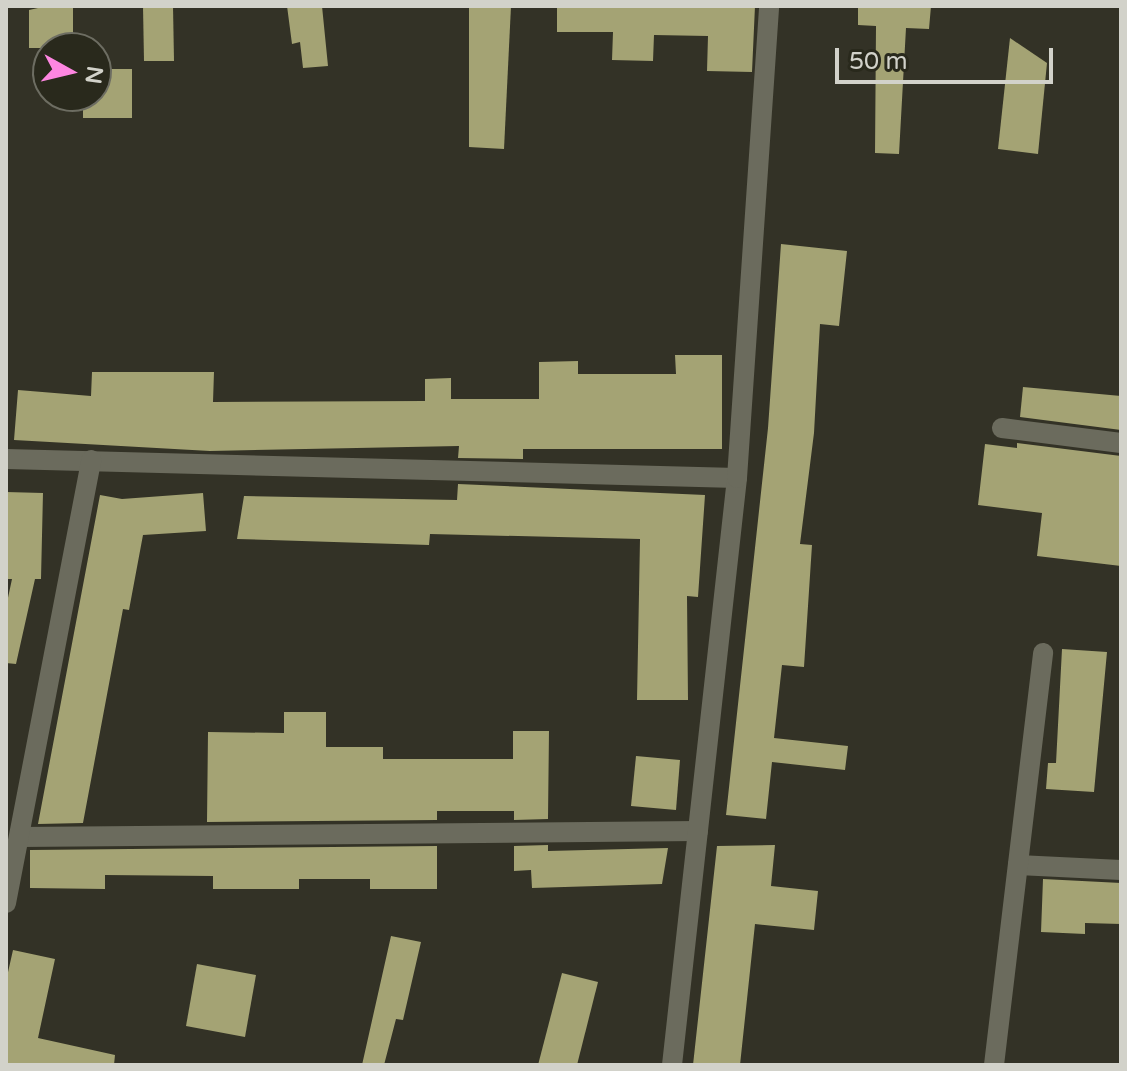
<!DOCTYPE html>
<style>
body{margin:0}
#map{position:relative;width:1127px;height:1071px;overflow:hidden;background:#333226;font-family:"Varela Round",sans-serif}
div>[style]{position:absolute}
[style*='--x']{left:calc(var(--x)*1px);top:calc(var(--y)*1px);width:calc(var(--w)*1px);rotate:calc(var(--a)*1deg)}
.building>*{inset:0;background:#a4a374}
.minor>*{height:20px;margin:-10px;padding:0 10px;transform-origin:10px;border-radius:10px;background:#6b6b5d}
span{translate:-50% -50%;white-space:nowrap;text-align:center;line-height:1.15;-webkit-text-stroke:8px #29291c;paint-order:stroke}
.frame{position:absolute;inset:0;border:8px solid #d2d2ca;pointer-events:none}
.north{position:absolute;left:32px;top:32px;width:80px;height:80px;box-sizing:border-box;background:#29291c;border:2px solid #6d6d62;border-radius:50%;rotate:98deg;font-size:22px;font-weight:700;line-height:32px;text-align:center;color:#d2d2ca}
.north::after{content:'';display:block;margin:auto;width:28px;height:36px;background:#fe86e1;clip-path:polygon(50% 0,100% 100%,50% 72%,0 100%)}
.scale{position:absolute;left:835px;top:48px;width:218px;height:36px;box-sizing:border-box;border:4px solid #d2d2ca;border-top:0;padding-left:10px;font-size:24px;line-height:28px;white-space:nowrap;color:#d2d2ca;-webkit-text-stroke:6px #29291c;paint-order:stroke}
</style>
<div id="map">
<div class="building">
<div style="clip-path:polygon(47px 6px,73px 6px,73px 48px,29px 48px,29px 10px)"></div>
<div style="clip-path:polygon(143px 6px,173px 6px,174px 61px,144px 61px)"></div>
<div style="clip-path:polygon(287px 6px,322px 6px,328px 66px,303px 68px,300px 42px,292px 44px)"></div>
<div style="clip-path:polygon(469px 6px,511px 6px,504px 149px,469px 147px)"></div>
<div style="clip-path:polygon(557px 6px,755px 6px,752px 72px,707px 71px,708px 36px,654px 35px,653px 61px,612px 60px,613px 32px,557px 32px)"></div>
<div style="clip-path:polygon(858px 6px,931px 6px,929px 29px,906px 28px,899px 154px,875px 153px,876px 26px,858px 25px)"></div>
<div style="clip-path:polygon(1010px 38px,1047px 63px,1038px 154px,998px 149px)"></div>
<div style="clip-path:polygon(96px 69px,132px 69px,132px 118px,83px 118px,83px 96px,96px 96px)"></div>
<div style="clip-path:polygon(781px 244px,847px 251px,839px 326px,820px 324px,814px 433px,800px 544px,812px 545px,804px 667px,782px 665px,774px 738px,848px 746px,845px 770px,772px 762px,766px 819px,726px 815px,768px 428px)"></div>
<div style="clip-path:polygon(675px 355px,722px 355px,722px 449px,523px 449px,523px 459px,458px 458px,459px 446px,210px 451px,14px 440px,18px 390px,91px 396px,92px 372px,214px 372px,213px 402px,425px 401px,425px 379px,451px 378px,451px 399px,539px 399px,539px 362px,578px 361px,578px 374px,676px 374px)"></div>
<div style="clip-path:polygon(1023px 387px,1121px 396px,1121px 430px,1020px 417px)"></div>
<div style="clip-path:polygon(1017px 443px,1121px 456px,1121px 566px,1037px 556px,1042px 513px,978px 505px,985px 444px,1017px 448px)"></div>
<div style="clip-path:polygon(458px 484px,705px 495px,698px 597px,687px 596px,688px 700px,637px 700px,640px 539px,430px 534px,429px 545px,237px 539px,244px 496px,457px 500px)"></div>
<div style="clip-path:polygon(6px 492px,43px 493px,41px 579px,35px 579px,16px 664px,6px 663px,6px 607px,12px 579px,6px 579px)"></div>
<div style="clip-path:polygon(203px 493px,206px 531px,143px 535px,129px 610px,123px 609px,83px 823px,38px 824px,100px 495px,122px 499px)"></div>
<div style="clip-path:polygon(1062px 649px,1107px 652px,1094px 792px,1046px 789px,1048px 763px,1056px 763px)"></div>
<div style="clip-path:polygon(284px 712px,326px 712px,326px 747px,383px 747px,383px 759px,513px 759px,513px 731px,549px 731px,548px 819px,514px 820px,514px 811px,437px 811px,437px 820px,207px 822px,208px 732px,284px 733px)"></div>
<div style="clip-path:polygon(636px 756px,680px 760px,676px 810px,631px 806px)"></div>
<div style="clip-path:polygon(548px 845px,548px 851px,668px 848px,662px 884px,532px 888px,531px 870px,514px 871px,514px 846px)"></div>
<div style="clip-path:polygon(775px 845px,771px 886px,818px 891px,814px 930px,755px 924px,740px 1065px,693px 1065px,717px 846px)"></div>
<div style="clip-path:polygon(437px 846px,437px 889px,370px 889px,370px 879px,299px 879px,299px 889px,213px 889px,213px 876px,105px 875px,105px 889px,30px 888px,30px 850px)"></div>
<div style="clip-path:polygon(1043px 879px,1121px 883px,1121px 924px,1085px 923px,1085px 934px,1041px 932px)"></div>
<div style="clip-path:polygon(391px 936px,421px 942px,403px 1020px,396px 1019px,384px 1065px,362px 1065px)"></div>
<div style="clip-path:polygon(13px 950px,55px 959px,38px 1038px,115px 1055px,114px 1065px,6px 1065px,6px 981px)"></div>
<div style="clip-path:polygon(197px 964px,256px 975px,245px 1037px,186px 1026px)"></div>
<div style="clip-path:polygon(562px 973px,598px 982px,577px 1065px,538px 1065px)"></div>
</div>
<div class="minor">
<div style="--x:1002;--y:428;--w:120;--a:7.2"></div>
<div style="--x:6;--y:459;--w:731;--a:1.49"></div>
<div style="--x:20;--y:837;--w:678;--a:-0.51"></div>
<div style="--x:1018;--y:865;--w:103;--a:2.8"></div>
<div style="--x:6;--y:903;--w:451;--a:-79.1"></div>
<div style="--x:672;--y:1065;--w:591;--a:-83.68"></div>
<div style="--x:737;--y:478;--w:473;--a:-86.1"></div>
<div style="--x:994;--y:1065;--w:415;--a:-83.2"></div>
</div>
<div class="frame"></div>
<div class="north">N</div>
<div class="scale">50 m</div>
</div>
